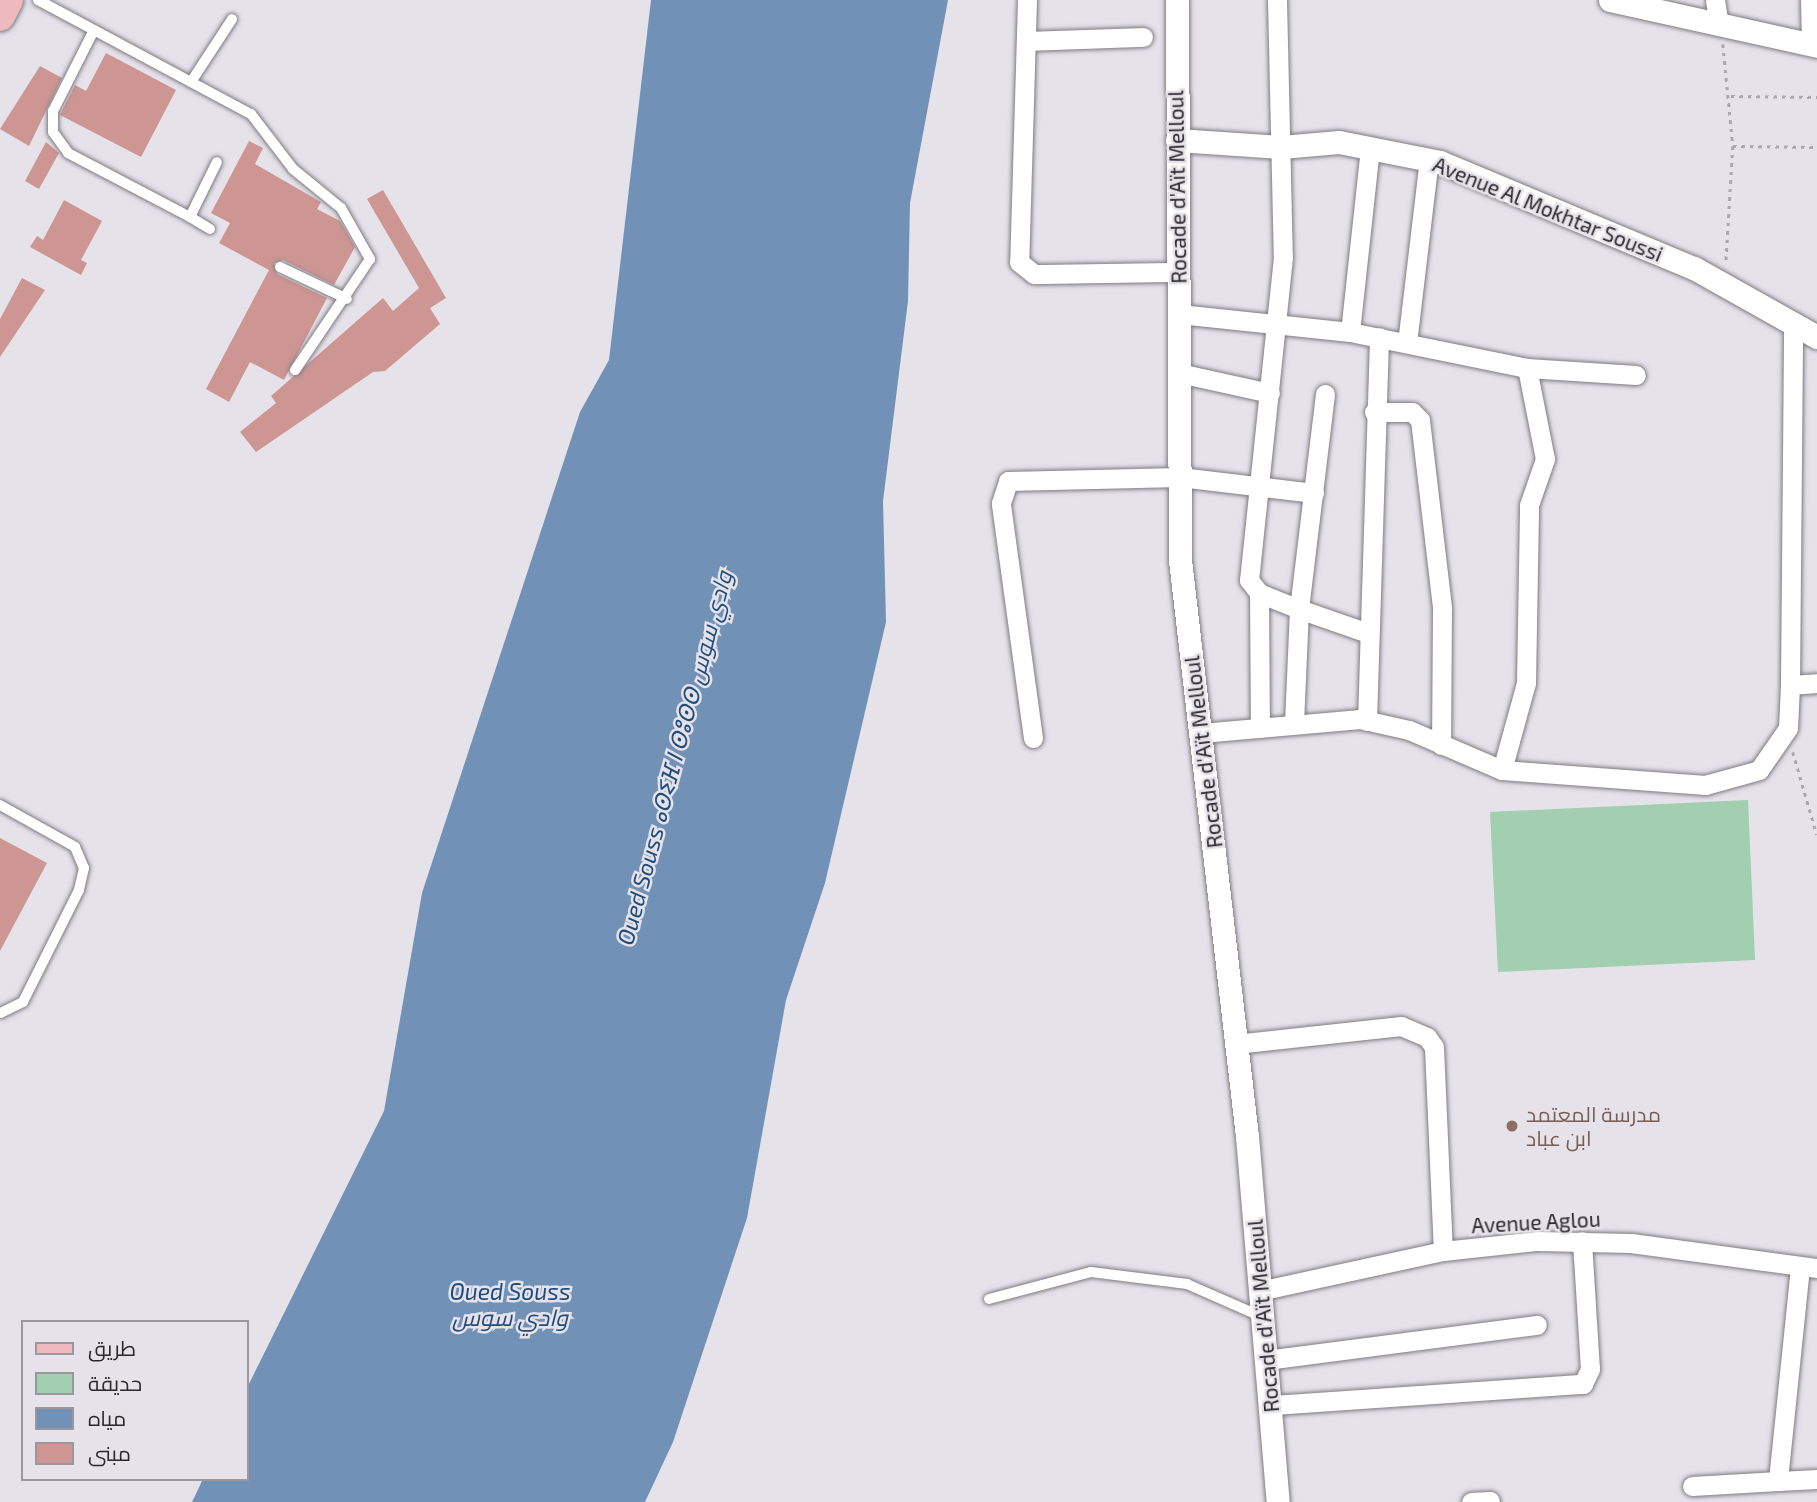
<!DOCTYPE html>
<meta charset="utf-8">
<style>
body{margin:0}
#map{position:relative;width:1817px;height:1502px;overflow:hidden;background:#e5e2ea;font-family:"Exo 2",Cairo,"Noto Sans Tifinagh",sans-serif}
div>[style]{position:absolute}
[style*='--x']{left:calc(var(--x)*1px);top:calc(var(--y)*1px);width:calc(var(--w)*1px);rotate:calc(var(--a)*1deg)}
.green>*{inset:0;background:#a1cfaf}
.water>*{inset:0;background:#7291b6}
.building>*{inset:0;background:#cd9693}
.path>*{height:2.5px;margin-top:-1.25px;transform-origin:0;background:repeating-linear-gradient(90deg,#aaa7ae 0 3.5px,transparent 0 8.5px)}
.roads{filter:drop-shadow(0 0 2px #7e7c82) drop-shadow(0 0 2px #7e7c82)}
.service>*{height:10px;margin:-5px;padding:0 5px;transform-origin:5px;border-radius:5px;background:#fff}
.minor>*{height:19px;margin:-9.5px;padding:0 9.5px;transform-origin:9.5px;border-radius:9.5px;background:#fff}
.tertiary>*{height:23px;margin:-11.5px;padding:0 11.5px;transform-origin:11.5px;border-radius:11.5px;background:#fff}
.primary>*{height:30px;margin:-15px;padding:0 15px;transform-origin:15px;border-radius:15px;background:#eeb9bf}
.dots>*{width:19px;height:19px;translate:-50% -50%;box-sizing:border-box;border:4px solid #e5e2ea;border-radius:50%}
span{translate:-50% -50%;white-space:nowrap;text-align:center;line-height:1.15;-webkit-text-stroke:5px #e5e2ea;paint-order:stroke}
.street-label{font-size:21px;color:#2a292c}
.education-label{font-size:21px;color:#785e54}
.left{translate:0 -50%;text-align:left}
.water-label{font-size:23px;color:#1f4c7e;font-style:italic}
.legend{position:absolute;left:21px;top:1320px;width:228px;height:161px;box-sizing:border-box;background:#e5e2ea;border:2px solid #9a989e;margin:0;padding:9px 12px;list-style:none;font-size:21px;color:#2a292c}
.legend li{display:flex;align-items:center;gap:14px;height:35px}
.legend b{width:35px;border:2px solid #9a989e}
</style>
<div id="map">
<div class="green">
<div style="clip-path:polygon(1748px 800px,1755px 960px,1498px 972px,1490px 812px)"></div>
</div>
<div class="water">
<div style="clip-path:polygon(651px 0,948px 0,910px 203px,908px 301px,883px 501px,886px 622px,825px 883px,786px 1000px,747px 1218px,673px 1442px,645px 1502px,192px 1502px,203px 1479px,247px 1479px,247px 1388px,384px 1111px,422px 893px,580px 412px,609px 360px)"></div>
</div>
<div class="building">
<div style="clip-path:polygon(106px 53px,176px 90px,141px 157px,60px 115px,75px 85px,86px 91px)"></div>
<div style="clip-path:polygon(40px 66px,62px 78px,29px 146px,0 129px)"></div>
<div style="clip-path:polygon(249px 141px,263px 148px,255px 164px,321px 202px,317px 209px,340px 221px,355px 247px,334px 285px,283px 260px,274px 263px,277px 274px,327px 298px,284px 380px,250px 362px,229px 402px,206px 389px,269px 270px,219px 243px,230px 223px,211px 213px)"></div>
<div style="clip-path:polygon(46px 142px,59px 153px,39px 189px,25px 181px)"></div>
<div style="clip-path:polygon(383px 190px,446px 298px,430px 308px,440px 324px,385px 371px,373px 372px,256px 452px,240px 432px,276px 403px,271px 396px,383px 298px,393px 311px,419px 288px,367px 199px)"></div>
<div style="clip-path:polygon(64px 200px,102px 221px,81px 260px,87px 263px,81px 275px,30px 247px,37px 236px,43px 240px)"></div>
<div style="clip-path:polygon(22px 278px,45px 290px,0 357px,0 319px)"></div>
<div style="clip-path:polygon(0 838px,47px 863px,0 951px)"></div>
</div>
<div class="path">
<div style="--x:1723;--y:44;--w:102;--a:84.4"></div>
<div style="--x:1733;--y:146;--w:118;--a:93.4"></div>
<div style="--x:1731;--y:96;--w:86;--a:0.7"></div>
<div style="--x:1733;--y:146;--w:84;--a:0.7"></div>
<div style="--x:1793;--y:752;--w:86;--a:73.9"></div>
</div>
<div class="roads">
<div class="service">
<div style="--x:38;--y:0;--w:242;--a:28.2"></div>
<div style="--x:251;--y:114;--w:69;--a:52.6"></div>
<div style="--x:293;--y:169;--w:62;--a:39.1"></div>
<div style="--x:341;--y:208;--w:59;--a:60.4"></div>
<div style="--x:370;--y:259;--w:134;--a:124"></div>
<div style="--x:94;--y:30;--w:91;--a:116.8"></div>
<div style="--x:53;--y:111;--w:21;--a:90"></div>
<div style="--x:53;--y:132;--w:26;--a:54"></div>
<div style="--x:68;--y:153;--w:138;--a:27.7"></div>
<div style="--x:191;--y:82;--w:75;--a:-56.9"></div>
<div style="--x:210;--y:229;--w:23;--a:-149"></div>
<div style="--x:190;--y:217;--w:61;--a:-63.9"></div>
<div style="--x:280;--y:267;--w:74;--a:25.5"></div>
<div style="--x:0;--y:805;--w:86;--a:29.2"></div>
<div style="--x:75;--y:847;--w:23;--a:67"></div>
<div style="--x:84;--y:868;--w:23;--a:103"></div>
<div style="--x:79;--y:890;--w:125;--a:116.6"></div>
<div style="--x:23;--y:1002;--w:25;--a:154"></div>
<div style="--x:989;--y:1299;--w:106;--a:-14.8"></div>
<div style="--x:1091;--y:1272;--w:97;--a:7.1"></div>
<div style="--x:1187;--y:1284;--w:80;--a:23.7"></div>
</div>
<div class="minor">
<div style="--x:1027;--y:0;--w:262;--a:91.7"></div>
<div style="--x:1019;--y:262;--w:19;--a:39"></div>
<div style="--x:1034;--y:274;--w:143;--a:-0.8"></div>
<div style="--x:1277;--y:0;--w:257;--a:88.7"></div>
<div style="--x:1283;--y:257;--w:325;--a:96"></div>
<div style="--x:1249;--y:580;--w:16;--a:52"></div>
<div style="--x:1259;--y:593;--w:43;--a:21.8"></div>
<div style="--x:1299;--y:609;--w:114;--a:92.5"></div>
<div style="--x:1715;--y:0;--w:25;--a:81"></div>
<div style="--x:1810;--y:0;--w:45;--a:88.7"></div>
<div style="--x:1027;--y:41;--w:116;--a:-2"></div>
<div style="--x:1179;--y:314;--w:172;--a:6"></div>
<div style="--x:1350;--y:332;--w:181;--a:11.5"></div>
<div style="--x:1527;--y:368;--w:109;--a:3.7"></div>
<div style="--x:1350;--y:332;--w:185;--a:-83.8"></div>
<div style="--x:1407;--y:343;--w:185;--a:-83.2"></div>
<div style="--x:1179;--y:373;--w:93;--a:12.4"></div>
<div style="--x:1325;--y:394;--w:217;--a:96.9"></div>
<div style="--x:1299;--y:609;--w:73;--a:19.2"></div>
<div style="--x:1374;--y:412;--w:38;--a:0"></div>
<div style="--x:1412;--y:412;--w:11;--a:45"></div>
<div style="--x:1420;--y:420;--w:189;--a:83.3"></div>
<div style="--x:1442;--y:608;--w:137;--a:90.4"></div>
<div style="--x:1259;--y:593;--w:135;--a:89.6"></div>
<div style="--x:1790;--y:685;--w:361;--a:-89.5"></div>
<div style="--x:1367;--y:721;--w:384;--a:-88.2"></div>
<div style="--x:1201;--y:733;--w:160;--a:-5"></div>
<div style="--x:1360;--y:719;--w:50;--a:12.7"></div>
<div style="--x:1409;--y:730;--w:101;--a:23.3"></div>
<div style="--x:1502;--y:770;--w:204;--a:4.2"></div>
<div style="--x:1705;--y:785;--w:56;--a:-15.5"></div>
<div style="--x:1759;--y:770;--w:51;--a:-55.4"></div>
<div style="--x:1788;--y:728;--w:43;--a:-87.3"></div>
<div style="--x:1790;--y:685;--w:27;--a:-4"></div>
<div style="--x:1033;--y:738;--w:237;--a:-97.8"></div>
<div style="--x:1001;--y:503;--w:23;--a:-72"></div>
<div style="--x:1008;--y:481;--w:172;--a:-1.3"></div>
<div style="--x:1180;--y:477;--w:135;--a:6.8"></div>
<div style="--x:1502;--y:770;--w:90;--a:-74.6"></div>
<div style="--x:1526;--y:683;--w:178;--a:-89"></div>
<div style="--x:1529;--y:505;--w:49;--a:-70.8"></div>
<div style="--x:1545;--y:459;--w:93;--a:-101.2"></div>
<div style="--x:1235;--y:1044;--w:167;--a:-6.2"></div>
<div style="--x:1401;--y:1026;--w:28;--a:23"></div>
<div style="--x:1427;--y:1037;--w:12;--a:55"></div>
<div style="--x:1434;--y:1047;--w:204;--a:87.5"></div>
<div style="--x:1800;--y:1267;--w:215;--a:95.9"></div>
<div style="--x:1778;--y:1481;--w:39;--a:-3"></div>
<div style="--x:1259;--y:1291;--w:188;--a:-12.3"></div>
<div style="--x:1443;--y:1251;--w:95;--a:-6.1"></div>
<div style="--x:1537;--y:1241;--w:94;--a:1.2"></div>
<div style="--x:1631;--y:1243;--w:188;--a:7.7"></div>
<div style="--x:1266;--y:1360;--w:273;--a:-7.4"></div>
<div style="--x:1273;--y:1405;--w:311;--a:-3.9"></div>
<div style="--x:1583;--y:1384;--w:17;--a:-65"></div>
<div style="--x:1590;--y:1369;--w:128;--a:-93.6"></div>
<div style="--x:1692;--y:1486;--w:86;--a:-3.3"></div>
<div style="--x:1471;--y:1502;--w:19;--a:-3"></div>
</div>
<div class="tertiary">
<div style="--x:1177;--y:0;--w:560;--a:89.69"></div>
<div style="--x:1180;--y:560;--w:580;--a:83.37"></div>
<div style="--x:1247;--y:1136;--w:367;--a:85.2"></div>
<div style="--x:1610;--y:0;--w:212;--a:12.5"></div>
<div style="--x:1177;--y:140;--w:104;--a:3.9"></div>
<div style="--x:1281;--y:147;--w:58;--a:-4.9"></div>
<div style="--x:1339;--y:142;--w:103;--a:11.2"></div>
<div style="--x:1440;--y:162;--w:275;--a:22.7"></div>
<div style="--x:1694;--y:268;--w:141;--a:29.3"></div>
</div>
<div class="primary">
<div style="--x:0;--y:16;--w:18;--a:-63"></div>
</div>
</div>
<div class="dots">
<div style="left:1512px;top:1126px;background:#8d6e63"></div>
</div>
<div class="street-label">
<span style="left:1177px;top:187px;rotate:-91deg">Rocade d'Aït Melloul</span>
<span style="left:1548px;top:209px;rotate:22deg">Avenue Al Mokhtar Soussi</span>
<span style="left:1203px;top:752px;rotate:-97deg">Rocade d'Aït Melloul</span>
<span style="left:1536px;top:1222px;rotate:-3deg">Avenue Aglou</span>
<span style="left:1263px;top:1316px;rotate:-95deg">Rocade d'Aït Melloul</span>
</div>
<div class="education-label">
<span class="left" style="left:1526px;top:1126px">مدرسة المعتمد<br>ابن عباد</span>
</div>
<div class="water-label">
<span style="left:674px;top:758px;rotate:-75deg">Oued Souss ⴰⵙⵉⴼ ⵏ ⵙⵓⵙⵙ وادي سوس</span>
<span style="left:510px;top:1304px">Oued Souss<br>وادي سوس</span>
</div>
<ul class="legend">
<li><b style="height:9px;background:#eeb9bf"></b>طريق</li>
<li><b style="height:19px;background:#a1cfaf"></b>حديقة</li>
<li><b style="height:19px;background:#7291b6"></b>مياه</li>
<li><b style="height:19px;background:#cd9693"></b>مبنى</li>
</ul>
</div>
